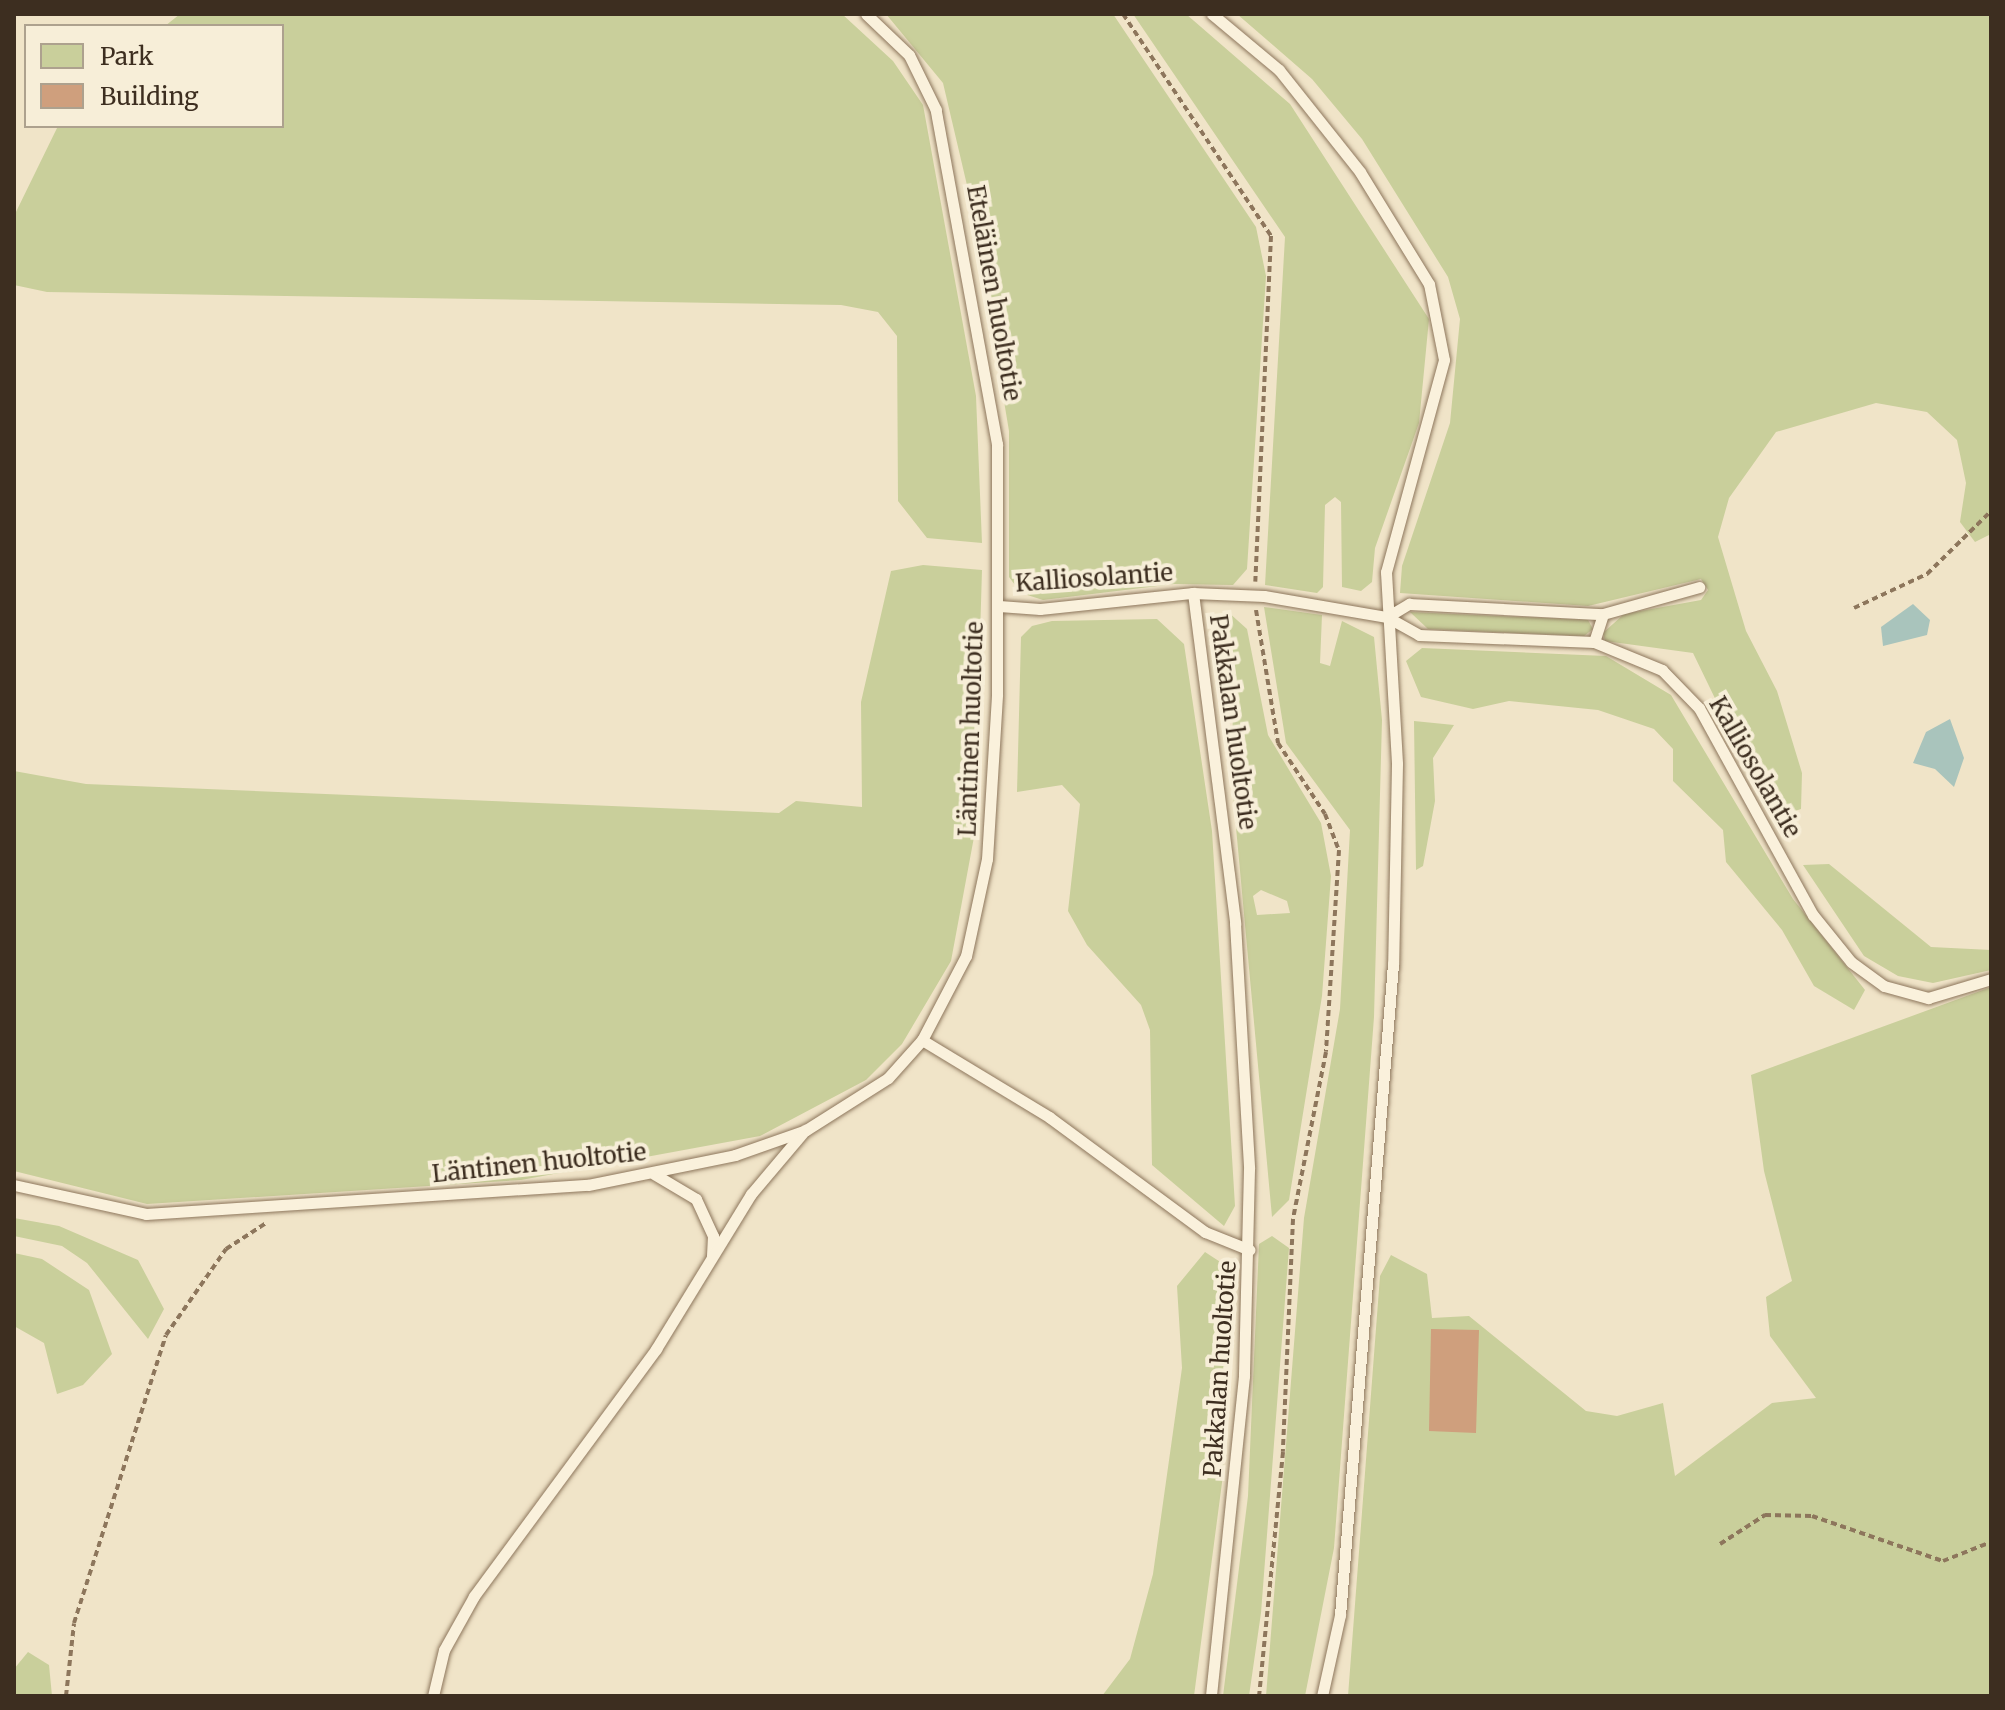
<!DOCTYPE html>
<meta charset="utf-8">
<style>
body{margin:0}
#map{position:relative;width:2005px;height:1710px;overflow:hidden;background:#f0e4c8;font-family:Merriweather,serif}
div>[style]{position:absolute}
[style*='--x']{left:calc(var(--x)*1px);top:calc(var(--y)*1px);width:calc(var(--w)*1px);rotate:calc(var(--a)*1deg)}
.green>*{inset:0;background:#c9cf9b}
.water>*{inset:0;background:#a9c4bc}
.building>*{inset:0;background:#cf9f7d}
.path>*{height:4px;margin-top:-2px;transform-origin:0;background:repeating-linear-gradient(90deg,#8d765c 0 6px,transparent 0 10px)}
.roads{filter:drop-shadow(0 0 2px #8d765c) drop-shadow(0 0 2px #8d765c)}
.lane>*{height:11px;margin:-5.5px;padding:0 5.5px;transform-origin:5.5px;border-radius:5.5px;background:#faf1dc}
span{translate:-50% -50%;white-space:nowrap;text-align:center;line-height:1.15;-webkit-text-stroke:8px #f7eed8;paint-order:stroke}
.street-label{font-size:24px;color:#3d2e20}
.frame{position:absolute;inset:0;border:16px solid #3d2e20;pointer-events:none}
.legend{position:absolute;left:24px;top:24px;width:260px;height:104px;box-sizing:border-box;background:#f7eed8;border:2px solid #ada18e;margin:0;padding:10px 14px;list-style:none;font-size:24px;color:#3d2e20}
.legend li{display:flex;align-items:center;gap:16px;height:40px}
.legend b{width:40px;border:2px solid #ada18e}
</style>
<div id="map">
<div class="green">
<div style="clip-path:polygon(180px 14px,842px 14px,893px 61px,923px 105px,976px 396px,982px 543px,927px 538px,898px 501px,897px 336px,878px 312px,841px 305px,47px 292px,14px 285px,14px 216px,58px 126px,282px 126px,282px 26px,165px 26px)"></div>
<div style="clip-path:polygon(886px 14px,1113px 14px,1256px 227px,1266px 276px,1247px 569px,1233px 585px,1174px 584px,1043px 600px,1021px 593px,1009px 577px,1009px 431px,970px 198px,943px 83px)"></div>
<div style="clip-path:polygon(1133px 14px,1186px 14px,1290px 104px,1429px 319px,1419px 423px,1375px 548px,1372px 582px,1361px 591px,1342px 587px,1341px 502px,1335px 497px,1325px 505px,1323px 587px,1317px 593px,1265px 585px,1285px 237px)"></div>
<div style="clip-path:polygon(1237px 14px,1991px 14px,1991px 534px,1975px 542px,1960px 522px,1966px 483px,1957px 440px,1927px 412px,1876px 403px,1776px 432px,1729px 498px,1718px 537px,1746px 631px,1777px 691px,1802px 773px,1801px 809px,1773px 818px,1693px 653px,1605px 641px,1603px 633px,1624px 614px,1701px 600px,1708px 590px,1701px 579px,1588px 606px,1400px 593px,1402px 566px,1450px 423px,1460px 319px,1448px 277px,1362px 139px,1312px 79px)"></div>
<div style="clip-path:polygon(923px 565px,982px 570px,974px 837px,951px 961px,902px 1044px,866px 1080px,760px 1136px,521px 1180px,147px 1204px,14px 1171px,14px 771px,86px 784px,779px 813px,796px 801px,862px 807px,861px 702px,891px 571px)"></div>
<div style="clip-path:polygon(1264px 607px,1322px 615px,1320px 663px,1330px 666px,1342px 621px,1374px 637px,1382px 720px,1374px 1017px,1334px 1548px,1305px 1696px,1266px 1696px,1304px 1218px,1340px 1009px,1350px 830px,1286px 743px)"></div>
<div style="clip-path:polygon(evenodd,1227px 611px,1247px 629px,1268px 735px,1321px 823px,1331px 876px,1322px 996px,1289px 1200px,1272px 1217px,1232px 784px,1233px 694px,1210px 630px,1227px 611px,1261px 890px,1287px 901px,1290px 913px,1257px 915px,1253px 896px,1261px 890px)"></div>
<div style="clip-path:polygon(1410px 612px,1588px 620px,1593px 629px,1584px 636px,1428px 629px)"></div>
<div style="clip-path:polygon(1157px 619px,1184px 644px,1212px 831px,1235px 1206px,1224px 1226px,1152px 1165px,1150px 1030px,1141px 1005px,1087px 945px,1068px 911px,1080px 804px,1062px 785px,1017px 792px,1021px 637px,1032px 626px,1052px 621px)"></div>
<div style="clip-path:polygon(1422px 648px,1606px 656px,1671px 695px,1793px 899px,1865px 990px,1854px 1010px,1814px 986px,1782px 930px,1726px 862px,1723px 830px,1673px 781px,1673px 749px,1654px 729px,1598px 710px,1509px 701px,1473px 709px,1421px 697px,1406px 661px)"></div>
<div style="clip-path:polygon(1414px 721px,1454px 725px,1433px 758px,1435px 801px,1423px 866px,1416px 870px)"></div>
<div style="clip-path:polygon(1829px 864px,1931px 947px,1991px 950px,1991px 970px,1933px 983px,1898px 976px,1864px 956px,1803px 865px)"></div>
<div style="clip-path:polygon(1991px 987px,1991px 1696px,1348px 1696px,1380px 1276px,1391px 1255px,1427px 1274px,1432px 1318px,1469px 1316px,1586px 1411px,1617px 1416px,1663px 1403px,1675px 1476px,1772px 1403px,1816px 1398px,1770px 1336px,1766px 1297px,1792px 1281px,1764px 1171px,1751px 1075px)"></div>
<div style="clip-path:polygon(14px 1218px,59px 1226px,138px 1260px,164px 1309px,148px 1339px,87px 1263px,62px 1246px,14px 1236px)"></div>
<div style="clip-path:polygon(1272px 1236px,1289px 1248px,1261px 1613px,1249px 1696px,1223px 1696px,1248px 1496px,1259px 1244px)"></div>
<div style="clip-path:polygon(1205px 1252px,1231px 1269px,1223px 1475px,1194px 1696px,1102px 1696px,1130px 1659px,1153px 1574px,1182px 1368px,1177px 1286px)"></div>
<div style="clip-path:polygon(14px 1253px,42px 1259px,89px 1290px,112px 1354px,83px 1385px,57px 1394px,44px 1343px,14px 1326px)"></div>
<div style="clip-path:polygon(28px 1652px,49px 1665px,52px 1696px,14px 1696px,14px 1669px)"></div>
</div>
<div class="water">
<div style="clip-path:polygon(1913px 604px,1930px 620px,1927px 635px,1883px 646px,1881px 627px)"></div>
<div style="clip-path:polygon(1950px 719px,1964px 758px,1954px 787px,1935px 769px,1913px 763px,1926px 732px)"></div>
</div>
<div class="building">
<div style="clip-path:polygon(1431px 1329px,1479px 1330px,1476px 1433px,1429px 1431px)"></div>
</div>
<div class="path">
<div style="--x:1123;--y:14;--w:267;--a:56.3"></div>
<div style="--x:1271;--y:236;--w:346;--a:92.6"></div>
<div style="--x:1854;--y:608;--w:81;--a:-25"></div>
<div style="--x:1927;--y:574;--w:90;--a:-44.5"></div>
<div style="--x:1256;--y:610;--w:135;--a:80.6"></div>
<div style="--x:1278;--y:743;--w:85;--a:56.5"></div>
<div style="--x:1325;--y:814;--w:39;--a:69"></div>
<div style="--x:1339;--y:850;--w:202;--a:93.7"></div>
<div style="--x:1326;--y:1052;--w:170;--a:101.2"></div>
<div style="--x:1293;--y:1219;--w:233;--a:92.5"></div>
<div style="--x:1283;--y:1452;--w:245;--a:95.6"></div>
<div style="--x:1720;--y:1544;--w:54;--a:-32.8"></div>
<div style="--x:1765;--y:1515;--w:47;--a:1.2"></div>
<div style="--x:1812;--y:1516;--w:139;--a:19"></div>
<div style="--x:1943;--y:1561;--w:52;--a:-21.6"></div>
<div style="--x:66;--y:1696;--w:73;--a:-83.7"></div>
<div style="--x:74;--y:1623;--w:302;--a:-72.3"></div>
<div style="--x:166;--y:1335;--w:105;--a:-55.1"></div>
<div style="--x:226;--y:1249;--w:48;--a:-33"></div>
</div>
<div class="roads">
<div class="lane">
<div style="--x:1212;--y:14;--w:87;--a:39.9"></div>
<div style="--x:1279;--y:70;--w:130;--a:51.5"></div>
<div style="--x:1360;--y:172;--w:132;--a:58.4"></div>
<div style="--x:1429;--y:284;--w:77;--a:78.8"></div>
<div style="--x:1444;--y:360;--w:220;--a:105.3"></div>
<div style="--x:1386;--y:572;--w:192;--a:86.7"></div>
<div style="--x:1397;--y:764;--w:200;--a:91.1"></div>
<div style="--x:1393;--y:964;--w:653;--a:94.65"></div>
<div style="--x:1340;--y:1615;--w:83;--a:102.5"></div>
<div style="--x:1193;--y:593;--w:333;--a:82.7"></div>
<div style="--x:1235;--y:923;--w:246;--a:86.7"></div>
<div style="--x:1249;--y:1169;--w:207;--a:91.4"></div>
<div style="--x:1244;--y:1376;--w:322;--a:95.9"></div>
<div style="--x:999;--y:606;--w:41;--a:4.2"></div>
<div style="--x:1040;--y:609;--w:154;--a:-6"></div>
<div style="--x:1193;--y:593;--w:71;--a:2.4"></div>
<div style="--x:1264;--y:596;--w:125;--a:9.7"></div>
<div style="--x:1387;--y:617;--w:37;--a:29"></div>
<div style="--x:1419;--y:635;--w:175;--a:2.3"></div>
<div style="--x:1594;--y:642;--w:74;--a:22.4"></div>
<div style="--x:1662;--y:670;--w:53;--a:45.8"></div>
<div style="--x:1699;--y:708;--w:236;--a:61.2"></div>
<div style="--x:1813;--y:915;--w:60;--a:51"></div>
<div style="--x:1851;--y:962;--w:41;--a:36"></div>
<div style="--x:1884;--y:986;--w:46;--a:15.3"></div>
<div style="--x:1928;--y:998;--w:66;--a:-16.8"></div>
<div style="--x:1387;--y:617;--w:26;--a:-31"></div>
<div style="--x:1409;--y:604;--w:194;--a:3"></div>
<div style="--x:1594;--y:642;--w:29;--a:-72"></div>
<div style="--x:1603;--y:614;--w:100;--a:-15.7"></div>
<div style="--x:922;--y:1040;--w:149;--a:31.2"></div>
<div style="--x:1049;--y:1117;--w:194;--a:36.4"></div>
<div style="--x:1205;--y:1232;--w:48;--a:21.8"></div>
<div style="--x:654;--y:1174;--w:49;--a:30.8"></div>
<div style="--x:696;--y:1199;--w:41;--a:65.3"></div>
<div style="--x:713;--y:1236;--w:20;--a:93"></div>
<div style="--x:14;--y:1185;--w:135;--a:12.4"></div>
<div style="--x:146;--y:1214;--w:443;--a:-3.8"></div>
<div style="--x:588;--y:1185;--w:150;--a:-11.5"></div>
<div style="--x:735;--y:1155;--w:75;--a:-19.4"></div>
<div style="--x:806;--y:1130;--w:97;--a:-32.4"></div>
<div style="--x:888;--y:1078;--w:51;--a:-48.2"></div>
<div style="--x:922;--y:1040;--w:95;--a:-62.4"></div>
<div style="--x:966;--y:956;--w:99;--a:-77.8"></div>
<div style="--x:987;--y:859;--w:165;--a:-86.5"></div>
<div style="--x:997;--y:694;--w:250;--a:-90"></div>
<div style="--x:997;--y:444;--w:340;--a:-100.4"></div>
<div style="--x:936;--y:110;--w:61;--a:-116.1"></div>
<div style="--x:909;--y:55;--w:59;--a:-136.4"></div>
<div style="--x:433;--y:1696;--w:47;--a:-76.6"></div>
<div style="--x:444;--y:1650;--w:62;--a:-60.9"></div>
<div style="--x:474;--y:1596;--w:307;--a:-53.6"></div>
<div style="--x:656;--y:1349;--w:182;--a:-58.5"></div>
<div style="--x:751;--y:1194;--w:84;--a:-49.8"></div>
</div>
</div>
<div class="street-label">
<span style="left:994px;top:293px;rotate:80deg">Eteläinen huoltotie</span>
<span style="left:1094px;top:578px;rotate:-4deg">Kalliosolantie</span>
<span style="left:1233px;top:722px;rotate:82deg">Pakkalan huoltotie</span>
<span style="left:971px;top:729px;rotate:-88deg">Läntinen huoltotie</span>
<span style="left:1755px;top:767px;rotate:60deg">Kalliosolantie</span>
<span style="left:539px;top:1163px;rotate:-6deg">Läntinen huoltotie</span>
<span style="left:1220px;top:1369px;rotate:-86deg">Pakkalan huoltotie</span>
</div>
<div class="frame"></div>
<ul class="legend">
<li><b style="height:22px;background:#c9cf9b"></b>Park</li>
<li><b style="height:22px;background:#cf9f7d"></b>Building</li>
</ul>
</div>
